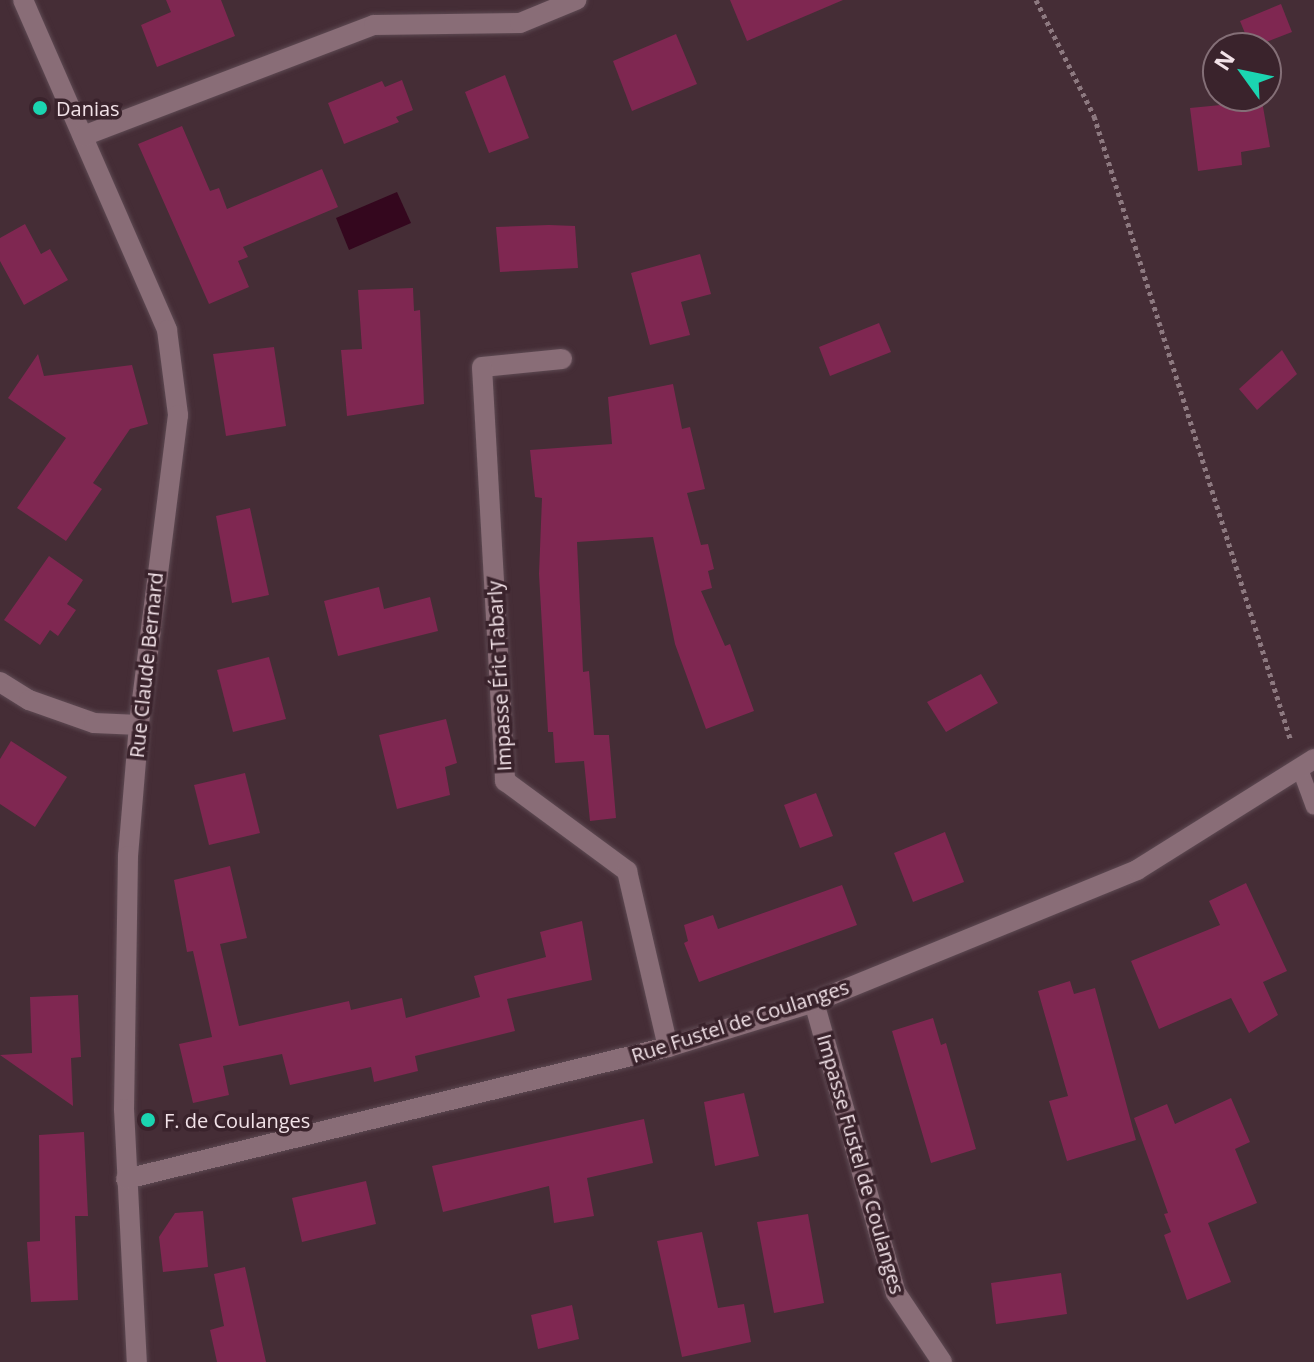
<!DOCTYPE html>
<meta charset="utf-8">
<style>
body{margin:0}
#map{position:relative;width:1314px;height:1362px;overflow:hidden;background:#452d36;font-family:"Open Sans",sans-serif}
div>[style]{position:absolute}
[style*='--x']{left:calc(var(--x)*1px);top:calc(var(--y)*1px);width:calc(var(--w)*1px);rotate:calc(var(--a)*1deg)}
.water>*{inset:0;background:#34071e}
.building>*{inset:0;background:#7f2751}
.path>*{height:5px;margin-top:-2.5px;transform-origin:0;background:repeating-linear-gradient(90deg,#8d7980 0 4px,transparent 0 8px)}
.roads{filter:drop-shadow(0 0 2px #5e4a53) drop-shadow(0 0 2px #5e4a53)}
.service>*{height:16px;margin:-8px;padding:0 8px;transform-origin:8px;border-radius:8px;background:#896d77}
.minor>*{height:20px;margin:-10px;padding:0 10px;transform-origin:10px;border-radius:10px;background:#896d77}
.dots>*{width:22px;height:22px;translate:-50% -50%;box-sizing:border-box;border:4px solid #3a232c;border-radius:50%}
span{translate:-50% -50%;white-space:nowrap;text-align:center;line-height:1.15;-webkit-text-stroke:7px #3a232c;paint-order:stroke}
.poi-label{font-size:20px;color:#f2e2e8}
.left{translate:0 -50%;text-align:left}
.street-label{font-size:20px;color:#f2e2e8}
.north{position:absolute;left:1202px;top:32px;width:80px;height:80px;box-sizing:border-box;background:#3a232c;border:2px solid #846f77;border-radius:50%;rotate:303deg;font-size:22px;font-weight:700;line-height:32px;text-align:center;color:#f2e2e8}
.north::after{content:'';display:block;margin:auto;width:28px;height:36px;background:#1bd5b1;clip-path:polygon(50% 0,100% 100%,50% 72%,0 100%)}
</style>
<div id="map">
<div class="water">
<div style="clip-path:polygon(397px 192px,411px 223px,349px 250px,336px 218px)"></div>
</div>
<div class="building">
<div style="clip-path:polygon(166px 0,221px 0,235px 36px,157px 67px,141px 25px,171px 12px)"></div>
<div style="clip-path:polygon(730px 0,843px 0,747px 41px)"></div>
<div style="clip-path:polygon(1281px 4px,1292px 32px,1251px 48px,1240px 21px)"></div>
<div style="clip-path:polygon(676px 34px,697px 84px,632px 111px,613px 61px)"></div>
<div style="clip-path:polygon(505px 75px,529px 138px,489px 153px,465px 92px)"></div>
<div style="clip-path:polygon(402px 80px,413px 110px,396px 117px,399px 122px,344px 144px,328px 103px,382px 81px,385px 87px)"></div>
<div style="clip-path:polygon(1262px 101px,1270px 147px,1241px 152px,1242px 165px,1198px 171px,1190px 108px)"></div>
<div style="clip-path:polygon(182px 126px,210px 191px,219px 188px,227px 209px,322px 169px,338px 207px,243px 247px,248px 257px,238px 261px,249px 287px,209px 304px,138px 144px)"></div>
<div style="clip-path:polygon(25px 224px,41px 254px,50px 249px,68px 280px,24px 305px,0 261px,0 238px)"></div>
<div style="clip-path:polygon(549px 225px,575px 226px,578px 268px,500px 272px,496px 227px)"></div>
<div style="clip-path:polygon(700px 254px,711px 294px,681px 302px,690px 335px,650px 345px,631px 273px)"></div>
<div style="clip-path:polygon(413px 288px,414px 311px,420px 310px,424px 404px,347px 416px,341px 350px,362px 349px,358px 290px)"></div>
<div style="clip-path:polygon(879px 323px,891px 352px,830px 376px,819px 347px)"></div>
<div style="clip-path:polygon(274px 347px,286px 426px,226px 436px,213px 354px)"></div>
<div style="clip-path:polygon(1282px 350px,1297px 374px,1257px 410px,1239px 389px)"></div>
<div style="clip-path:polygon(38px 354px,44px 376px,132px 365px,148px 424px,130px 429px,93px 483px,102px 489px,66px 541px,17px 508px,66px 438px,8px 398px)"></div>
<div style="clip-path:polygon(673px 384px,682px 429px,690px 427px,705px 489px,687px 493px,701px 545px,708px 544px,714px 569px,708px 571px,712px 588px,701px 591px,725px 646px,730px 644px,754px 711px,706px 729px,675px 644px,653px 537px,577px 542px,583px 672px,589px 671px,594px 735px,609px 735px,616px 818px,590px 821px,584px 761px,555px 763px,553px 732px,548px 732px,539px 574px,542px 498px,535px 497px,530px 450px,612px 444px,608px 397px)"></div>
<div style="clip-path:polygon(250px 508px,269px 595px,232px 603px,216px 516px)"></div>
<div style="clip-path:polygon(49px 556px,83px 580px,67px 604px,76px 610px,58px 636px,50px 630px,40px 645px,4px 620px)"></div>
<div style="clip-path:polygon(379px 587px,384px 609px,430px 597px,438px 631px,338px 656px,324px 601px)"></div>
<div style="clip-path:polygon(269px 657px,286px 719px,233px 732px,217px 670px)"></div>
<div style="clip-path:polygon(981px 674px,998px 703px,946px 732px,927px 702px)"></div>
<div style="clip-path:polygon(446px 719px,457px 763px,445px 767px,450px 795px,397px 809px,379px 735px)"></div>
<div style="clip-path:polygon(11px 741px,67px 777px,35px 827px,0 804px,0 759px)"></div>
<div style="clip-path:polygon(245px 773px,260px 833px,209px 845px,194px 785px)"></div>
<div style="clip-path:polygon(816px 793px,833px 836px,800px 848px,784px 805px)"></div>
<div style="clip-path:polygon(945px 832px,964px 882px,913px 902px,894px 853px)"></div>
<div style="clip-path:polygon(230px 866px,247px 938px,220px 944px,239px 1026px,349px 1001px,351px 1010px,402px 998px,406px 1018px,480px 997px,474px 976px,546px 957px,540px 932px,582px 921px,592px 980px,507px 999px,515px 1031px,415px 1056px,418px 1071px,374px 1082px,371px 1067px,290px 1085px,282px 1054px,223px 1066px,229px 1095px,193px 1103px,179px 1044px,212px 1037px,193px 951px,187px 952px,174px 880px)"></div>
<div style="clip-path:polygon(1246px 883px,1287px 971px,1263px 982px,1278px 1015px,1249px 1033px,1231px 998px,1159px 1029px,1131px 961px,1220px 925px,1209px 901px)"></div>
<div style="clip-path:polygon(842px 885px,857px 925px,699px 982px,684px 943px,688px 941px,684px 925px,713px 915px,718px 929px)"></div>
<div style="clip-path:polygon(1070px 981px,1074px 994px,1095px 988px,1136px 1140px,1067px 1161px,1049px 1101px,1068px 1096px,1038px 991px)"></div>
<div style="clip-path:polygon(78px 995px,81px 1057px,71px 1058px,73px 1106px,0 1055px,32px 1053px,30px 997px)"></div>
<div style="clip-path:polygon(933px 1018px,941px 1045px,946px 1043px,976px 1149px,931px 1163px,892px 1031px)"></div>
<div style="clip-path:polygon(744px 1093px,759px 1156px,715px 1166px,704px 1102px)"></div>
<div style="clip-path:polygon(1231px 1098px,1250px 1142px,1235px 1149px,1257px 1203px,1208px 1223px,1231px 1282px,1187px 1300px,1164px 1235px,1171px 1232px,1164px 1214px,1168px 1213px,1134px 1118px,1167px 1104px,1175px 1124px)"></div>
<div style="clip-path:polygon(644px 1119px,653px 1163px,587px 1178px,594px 1216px,554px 1223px,549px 1186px,443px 1212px,432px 1166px)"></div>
<div style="clip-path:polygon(84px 1132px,88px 1216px,75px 1216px,78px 1300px,31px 1302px,27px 1242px,40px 1241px,39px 1135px)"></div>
<div style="clip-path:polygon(366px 1181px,376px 1224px,302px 1242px,292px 1198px)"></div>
<div style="clip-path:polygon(203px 1211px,208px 1267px,163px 1272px,159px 1237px,175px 1213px)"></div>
<div style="clip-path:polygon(808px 1214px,824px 1303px,774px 1313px,757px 1222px)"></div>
<div style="clip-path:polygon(702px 1232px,718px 1308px,744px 1304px,751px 1342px,682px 1357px,657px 1241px)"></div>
<div style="clip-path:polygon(245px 1267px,266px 1362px,217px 1362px,210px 1330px,224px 1326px,214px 1274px)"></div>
<div style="clip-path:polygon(1061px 1273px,1067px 1314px,996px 1324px,991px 1283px)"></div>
<div style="clip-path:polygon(572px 1305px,579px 1339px,538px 1349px,531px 1315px)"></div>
</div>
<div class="path">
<div style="--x:1036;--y:0;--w:130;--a:63.4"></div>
<div style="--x:1094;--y:116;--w:655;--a:72.51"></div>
</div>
<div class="roads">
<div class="service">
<div style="--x:1300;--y:769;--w:40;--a:69.8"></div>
</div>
<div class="minor">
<div style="--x:23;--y:0;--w:360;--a:66.4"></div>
<div style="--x:167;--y:330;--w:86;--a:82.6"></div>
<div style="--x:178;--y:415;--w:312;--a:97.2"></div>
<div style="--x:139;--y:725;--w:131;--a:94.8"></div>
<div style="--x:128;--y:856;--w:253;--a:90.9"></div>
<div style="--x:124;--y:1109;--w:253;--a:87.1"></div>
<div style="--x:83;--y:136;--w:311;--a:-20.9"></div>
<div style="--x:374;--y:25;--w:146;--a:-0.8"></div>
<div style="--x:520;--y:23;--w:61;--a:-22.3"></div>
<div style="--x:562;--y:359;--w:80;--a:174.3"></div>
<div style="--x:482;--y:367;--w:415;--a:86.8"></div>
<div style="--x:505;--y:781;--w:152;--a:36.4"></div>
<div style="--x:627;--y:871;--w:181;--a:76.9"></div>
<div style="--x:0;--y:682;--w:34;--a:32"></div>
<div style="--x:29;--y:700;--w:69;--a:19.5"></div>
<div style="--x:94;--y:723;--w:45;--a:2.5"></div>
<div style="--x:814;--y:1002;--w:302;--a:74.3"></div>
<div style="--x:896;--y:1293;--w:83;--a:56.3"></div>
<div style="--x:126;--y:1179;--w:558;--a:-13.69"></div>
<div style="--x:668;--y:1047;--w:153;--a:-17.1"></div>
<div style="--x:814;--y:1002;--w:349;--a:-22.2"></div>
<div style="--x:1137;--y:870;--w:209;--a:-32.1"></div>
</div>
</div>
<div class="dots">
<div style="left:40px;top:108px;background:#1bd5b1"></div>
<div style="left:148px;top:1120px;background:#1bd5b1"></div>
</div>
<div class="poi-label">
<span class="left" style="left:56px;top:108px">Danias</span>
<span class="left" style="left:164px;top:1120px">F. de Coulanges</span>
</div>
<div class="street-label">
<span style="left:146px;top:665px;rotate:-84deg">Rue Claude Bernard</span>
<span style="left:499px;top:676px;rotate:-93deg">Impasse Éric Tabarly</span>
<span style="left:740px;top:1021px;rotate:-18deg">Rue Fustel de Coulanges</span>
<span style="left:861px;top:1164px;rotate:74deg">Impasse Fustel de Coulanges</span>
</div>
<div class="north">N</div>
</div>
